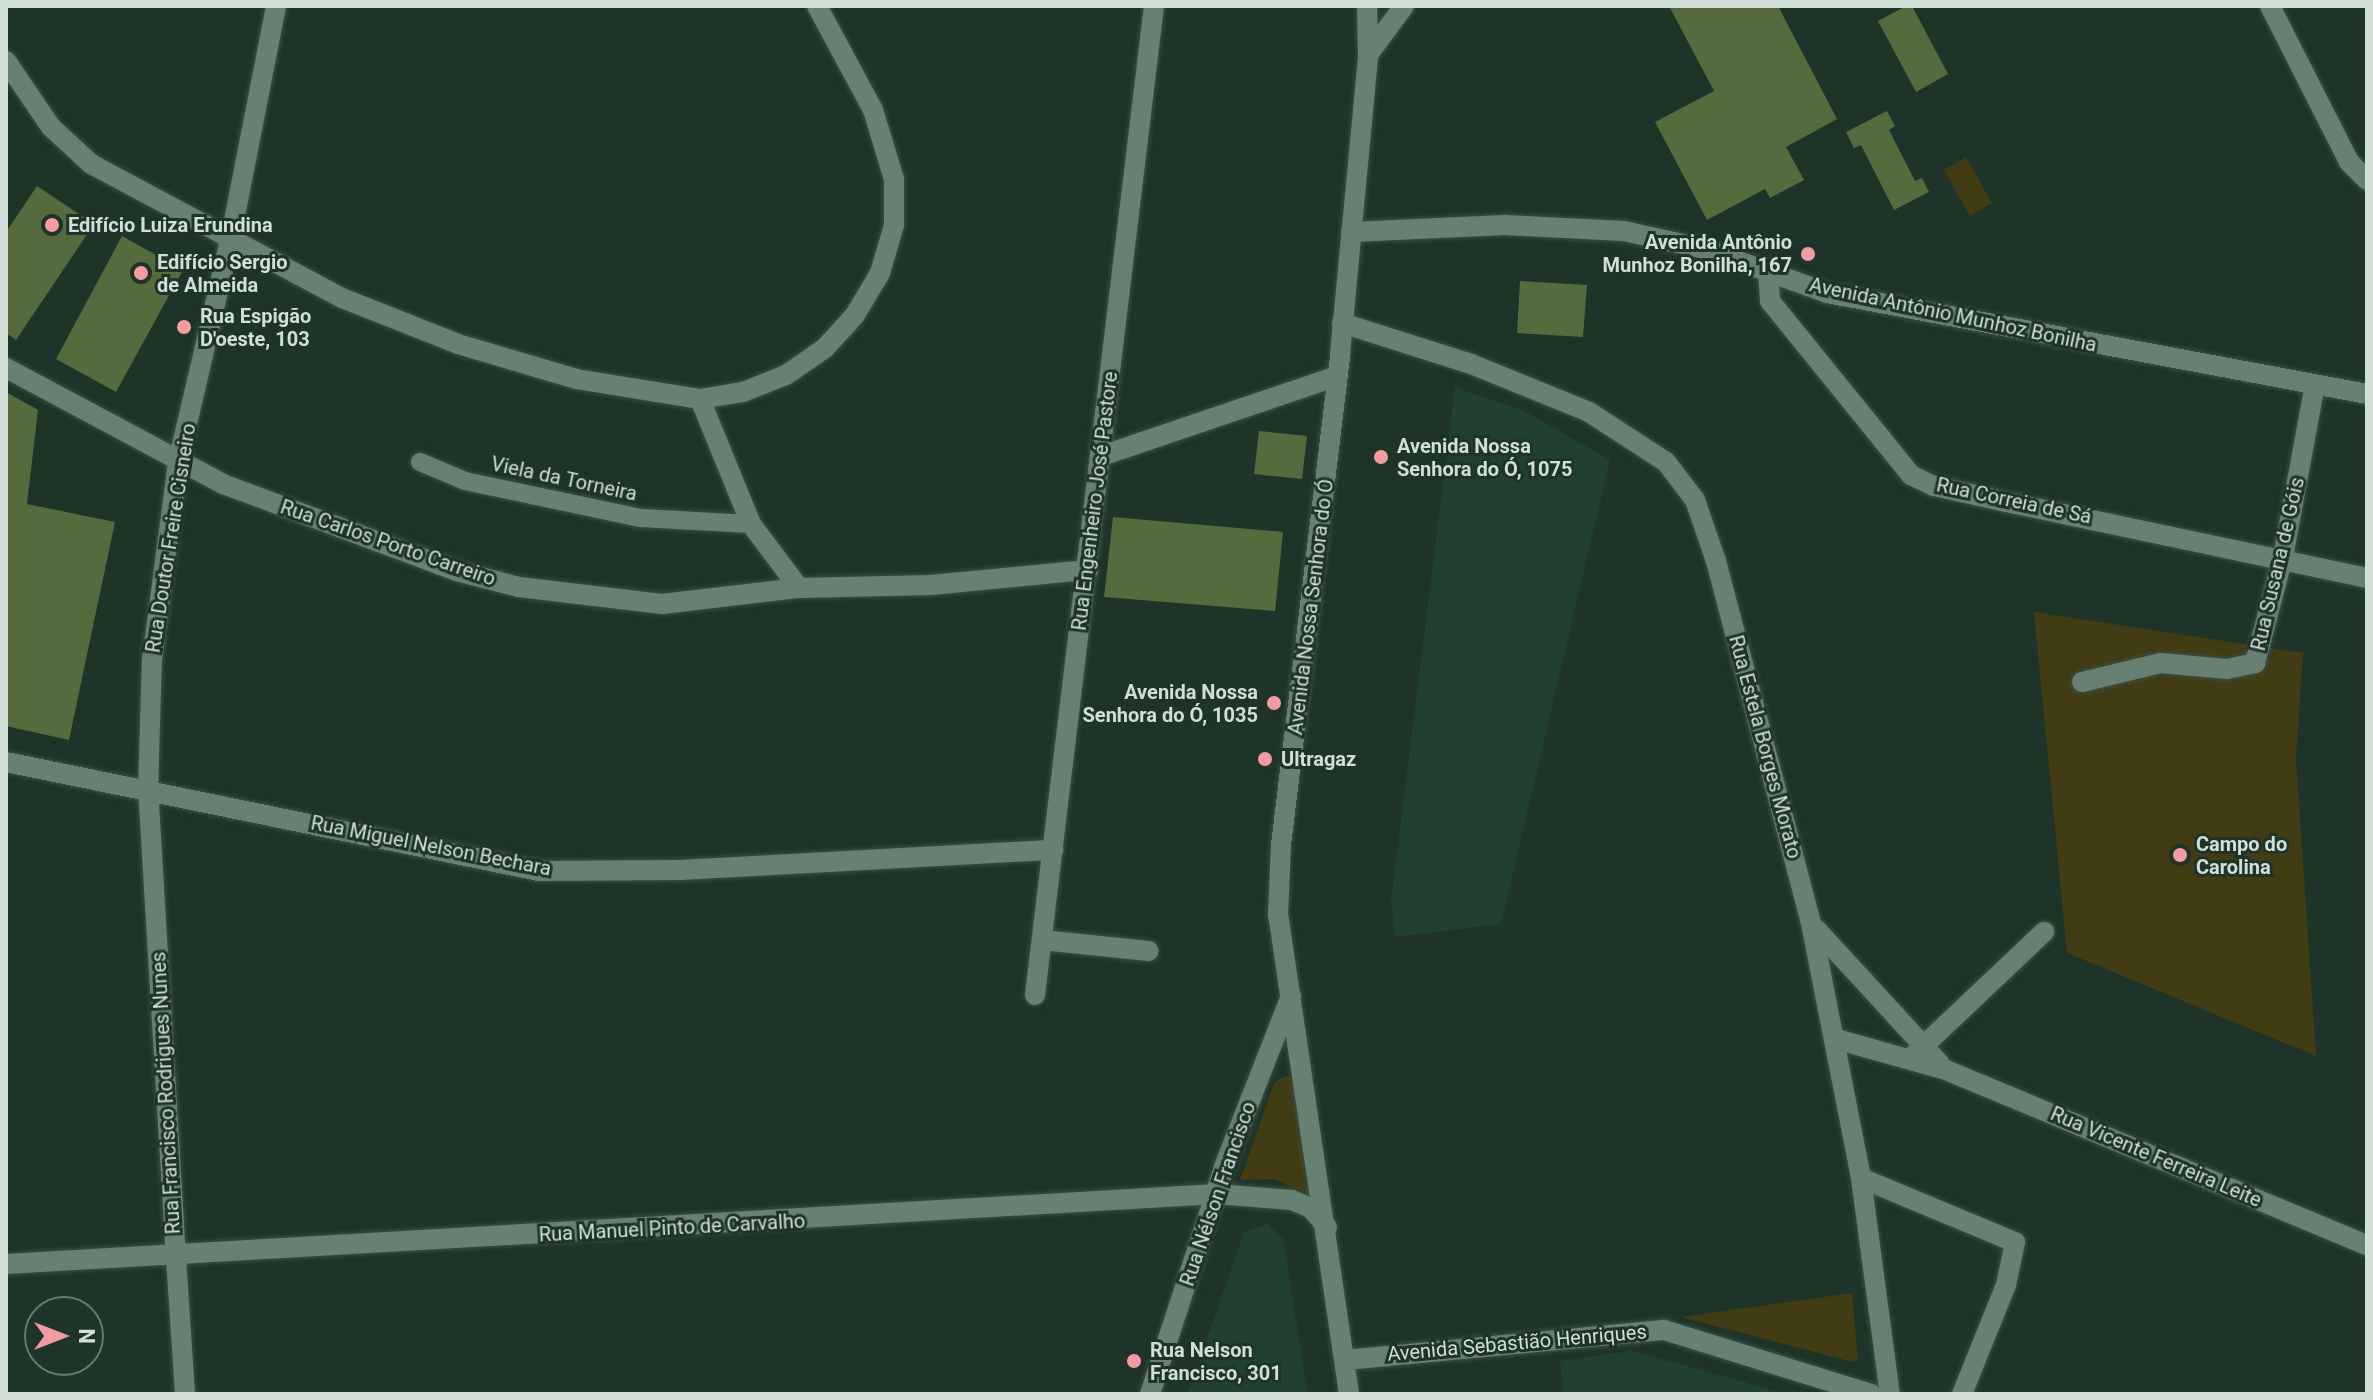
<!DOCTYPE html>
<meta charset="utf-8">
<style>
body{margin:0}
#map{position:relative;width:2373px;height:1400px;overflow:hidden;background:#1e3428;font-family:Roboto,sans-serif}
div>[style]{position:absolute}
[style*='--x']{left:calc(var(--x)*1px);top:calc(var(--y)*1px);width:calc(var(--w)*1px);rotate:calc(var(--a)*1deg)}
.built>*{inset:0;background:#224030}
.green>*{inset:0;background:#423c15}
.building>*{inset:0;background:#556a3d}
.roads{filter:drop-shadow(0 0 2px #3b4f44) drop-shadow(0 0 2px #3b4f44)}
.pedestrian>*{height:18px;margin:-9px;padding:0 9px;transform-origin:9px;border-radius:9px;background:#678071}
.minor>*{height:20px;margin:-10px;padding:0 10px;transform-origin:10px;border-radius:10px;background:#678071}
.tertiary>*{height:20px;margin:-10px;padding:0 10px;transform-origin:10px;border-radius:10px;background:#678071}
.secondary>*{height:20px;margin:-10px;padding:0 10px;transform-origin:10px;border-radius:10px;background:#678071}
.dots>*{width:22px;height:22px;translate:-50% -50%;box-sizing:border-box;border:4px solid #1e3428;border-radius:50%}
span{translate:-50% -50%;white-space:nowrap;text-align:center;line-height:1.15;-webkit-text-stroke:6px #1e3428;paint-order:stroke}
.poi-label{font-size:20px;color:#d2dfd7;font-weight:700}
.left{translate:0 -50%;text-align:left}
.right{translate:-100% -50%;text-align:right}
.street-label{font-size:20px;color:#d2dfd7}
.frame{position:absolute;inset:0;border:8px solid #d2dfd7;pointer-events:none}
.north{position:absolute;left:24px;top:1296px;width:80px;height:80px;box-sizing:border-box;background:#1e3428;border:2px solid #66786e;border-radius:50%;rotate:90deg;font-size:22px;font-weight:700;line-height:32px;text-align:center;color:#d2dfd7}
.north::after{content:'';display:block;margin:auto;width:28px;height:36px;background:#f49aa3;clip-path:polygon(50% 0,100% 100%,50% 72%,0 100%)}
</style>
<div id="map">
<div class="built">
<div style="clip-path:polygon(1455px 387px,1524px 411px,1610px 460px,1501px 924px,1395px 937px,1391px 903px)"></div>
<div style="clip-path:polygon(1268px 1223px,1283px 1239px,1308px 1394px,1188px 1394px,1244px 1232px)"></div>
<div style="clip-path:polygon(1631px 1351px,1655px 1357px,1786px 1394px,1564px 1394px,1560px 1361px)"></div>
</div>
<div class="green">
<div style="clip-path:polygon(1966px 157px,1992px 203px,1970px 216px,1944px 170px)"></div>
<div style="clip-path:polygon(2034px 612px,2303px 653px,2296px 758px,2316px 1056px,2067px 953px)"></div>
<div style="clip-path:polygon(1285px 1076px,1293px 1078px,1308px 1193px,1273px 1179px,1240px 1180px,1274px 1083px)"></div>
<div style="clip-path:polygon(1852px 1293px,1858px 1360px,1853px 1362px,1681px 1317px)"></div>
</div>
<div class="building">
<div style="clip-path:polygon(1669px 6px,1778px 6px,1837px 119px,1786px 147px,1804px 180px,1770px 198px,1765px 189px,1707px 220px,1655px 122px,1714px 91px)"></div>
<div style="clip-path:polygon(1906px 6px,1912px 6px,1948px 74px,1916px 92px,1878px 21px)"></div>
<div style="clip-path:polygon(1887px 111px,1895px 126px,1889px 130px,1915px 181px,1922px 178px,1929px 192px,1894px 210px,1861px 145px,1854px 148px,1846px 132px)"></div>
<div style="clip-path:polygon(37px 186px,94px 224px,16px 340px,6px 333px,6px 232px)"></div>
<div style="clip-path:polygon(122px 236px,183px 270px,116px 392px,56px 359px)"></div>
<div style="clip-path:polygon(1520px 281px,1587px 285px,1583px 337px,1517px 333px)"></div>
<div style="clip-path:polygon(6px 392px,38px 410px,27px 504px,115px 522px,69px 740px,6px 726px)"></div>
<div style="clip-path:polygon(1259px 431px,1307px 436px,1302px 479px,1254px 474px)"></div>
<div style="clip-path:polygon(1113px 517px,1283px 532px,1275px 611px,1104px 597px)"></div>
</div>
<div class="roads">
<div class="pedestrian">
<div style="--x:420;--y:462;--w:49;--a:22.9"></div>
<div style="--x:465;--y:481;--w:180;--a:11.9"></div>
<div style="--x:641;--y:518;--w:110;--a:3.1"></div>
</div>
<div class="minor">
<div style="--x:2270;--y:6;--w:175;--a:63.1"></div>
<div style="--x:2349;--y:162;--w:25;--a:45"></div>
<div style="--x:6;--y:61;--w:80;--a:55.7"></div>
<div style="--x:51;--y:127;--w:54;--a:42.8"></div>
<div style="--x:91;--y:164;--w:285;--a:28.1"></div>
<div style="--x:342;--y:298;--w:125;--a:21.6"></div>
<div style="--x:458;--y:344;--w:123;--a:16.5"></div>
<div style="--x:576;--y:379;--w:126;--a:9.2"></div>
<div style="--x:700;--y:399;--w:44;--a:-9.2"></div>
<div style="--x:743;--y:392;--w:46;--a:-21.6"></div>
<div style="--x:786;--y:375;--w:47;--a:-34.7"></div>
<div style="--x:825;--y:348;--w:45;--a:-47.7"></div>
<div style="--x:855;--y:315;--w:49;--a:-59.2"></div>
<div style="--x:880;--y:273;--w:50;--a:-73.7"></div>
<div style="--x:894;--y:225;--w:46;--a:-90"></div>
<div style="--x:894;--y:179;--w:72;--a:-106.9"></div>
<div style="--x:873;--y:110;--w:118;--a:-118.3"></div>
<div style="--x:1768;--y:271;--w:30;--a:86"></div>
<div style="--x:1770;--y:301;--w:224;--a:51"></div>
<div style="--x:1911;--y:475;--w:25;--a:26"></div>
<div style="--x:1934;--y:486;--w:70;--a:12.4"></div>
<div style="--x:2002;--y:501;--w:373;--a:11.9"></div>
<div style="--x:1342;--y:323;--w:135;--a:17.6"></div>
<div style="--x:1471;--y:364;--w:127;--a:22.1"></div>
<div style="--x:1589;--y:412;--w:92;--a:33"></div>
<div style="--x:1666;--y:462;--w:48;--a:52.7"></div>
<div style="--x:1695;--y:500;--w:65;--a:71"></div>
<div style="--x:1716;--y:561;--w:374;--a:75.3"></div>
<div style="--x:1811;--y:923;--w:260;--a:78.9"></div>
<div style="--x:1861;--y:1178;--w:218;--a:82.4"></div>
<div style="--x:6;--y:368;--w:246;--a:28.1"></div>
<div style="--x:223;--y:484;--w:250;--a:20.4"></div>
<div style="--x:457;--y:571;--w:64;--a:14.5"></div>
<div style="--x:519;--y:587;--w:144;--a:6.8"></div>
<div style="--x:662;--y:604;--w:138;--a:-6.7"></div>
<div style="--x:799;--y:588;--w:132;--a:-1.3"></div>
<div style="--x:931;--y:585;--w:158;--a:-5.5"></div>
<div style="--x:700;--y:399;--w:135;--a:67.8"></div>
<div style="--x:751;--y:524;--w:80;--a:53.1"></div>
<div style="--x:1101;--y:456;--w:249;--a:-18.7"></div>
<div style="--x:2082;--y:682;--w:81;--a:-13.5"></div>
<div style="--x:2161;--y:663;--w:66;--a:5.2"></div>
<div style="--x:2227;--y:669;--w:29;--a:-12"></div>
<div style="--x:2255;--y:663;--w:110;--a:-75.2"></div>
<div style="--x:2283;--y:557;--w:175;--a:-79.5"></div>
<div style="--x:6;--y:762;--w:544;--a:11.56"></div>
<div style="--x:539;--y:871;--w:141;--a:-0.4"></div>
<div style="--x:680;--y:870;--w:374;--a:-3.1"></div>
<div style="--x:1816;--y:929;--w:183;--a:47.4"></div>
<div style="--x:1042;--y:940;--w:107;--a:5.9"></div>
<div style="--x:1035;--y:995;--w:996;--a:-83.14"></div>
<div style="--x:1836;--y:1039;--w:114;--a:15.7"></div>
<div style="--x:1946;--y:1070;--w:456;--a:22.6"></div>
<div style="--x:1915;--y:1054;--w:178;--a:-43.4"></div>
<div style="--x:1861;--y:1178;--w:167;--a:22.6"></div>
<div style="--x:2015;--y:1242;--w:44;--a:101.8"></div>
<div style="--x:2006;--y:1285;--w:118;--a:112"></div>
<div style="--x:176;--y:1258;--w:468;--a:-93.4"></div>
<div style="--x:148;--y:791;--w:131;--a:-88.3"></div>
<div style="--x:152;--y:660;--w:200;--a:-82.5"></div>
<div style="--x:178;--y:462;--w:227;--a:-76.8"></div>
<div style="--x:230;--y:241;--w:239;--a:-78.9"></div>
<div style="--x:1345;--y:1360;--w:320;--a:-5.4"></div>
<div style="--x:1664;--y:1330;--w:217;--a:17.2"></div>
</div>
<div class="tertiary">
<div style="--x:1351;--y:232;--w:154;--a:-2.6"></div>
<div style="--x:1505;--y:225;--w:119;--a:2.9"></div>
<div style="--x:1624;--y:231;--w:83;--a:12.5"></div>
<div style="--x:1705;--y:249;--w:130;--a:19.8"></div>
<div style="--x:1827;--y:293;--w:549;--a:10.59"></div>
</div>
<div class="secondary">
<div style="--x:1370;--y:52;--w:57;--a:-53.5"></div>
<div style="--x:176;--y:1258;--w:136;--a:86.2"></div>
<div style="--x:6;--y:1264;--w:1212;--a:-3.31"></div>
<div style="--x:1216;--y:1194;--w:76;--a:4.5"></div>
<div style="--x:1292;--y:1200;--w:21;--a:23"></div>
<div style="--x:1311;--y:1208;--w:25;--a:50"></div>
<div style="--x:1150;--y:1394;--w:239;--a:-71.9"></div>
<div style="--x:1224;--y:1167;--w:184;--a:-68.6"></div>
<div style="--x:1349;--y:1394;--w:483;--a:-98.4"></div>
<div style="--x:1278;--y:916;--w:71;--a:-87.6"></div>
<div style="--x:1281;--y:845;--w:495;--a:-83.1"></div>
<div style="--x:1340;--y:354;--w:299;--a:-84.6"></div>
<div style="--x:1368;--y:56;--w:50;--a:-91.1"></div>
</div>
</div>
<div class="dots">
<div style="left:52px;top:225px;background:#f49aa3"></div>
<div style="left:1808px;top:254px;background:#f49aa3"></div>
<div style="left:141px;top:273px;background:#f49aa3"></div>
<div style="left:184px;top:327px;background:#f49aa3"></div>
<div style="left:1381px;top:457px;background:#f49aa3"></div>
<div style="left:1274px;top:703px;background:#f49aa3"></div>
<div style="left:1265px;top:759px;background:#f49aa3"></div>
<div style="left:2180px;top:855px;background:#f49aa3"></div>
<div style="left:1134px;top:1361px;background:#f49aa3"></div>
</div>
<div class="poi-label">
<span class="left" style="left:68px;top:225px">Edifício Luiza Erundina</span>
<span class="right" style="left:1792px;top:254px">Avenida Antônio<br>Munhoz Bonilha, 167</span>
<span class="left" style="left:157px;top:274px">Edifício Sergio<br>de Almeida</span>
<span class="left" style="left:200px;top:328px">Rua Espigão<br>D'oeste, 103</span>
<span class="left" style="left:1397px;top:458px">Avenida Nossa<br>Senhora do Ó, 1075</span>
<span class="right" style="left:1258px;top:704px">Avenida Nossa<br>Senhora do Ó, 1035</span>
<span class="left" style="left:1281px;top:759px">Ultragaz</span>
<span class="left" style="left:2196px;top:856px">Campo do<br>Carolina</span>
<span class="left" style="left:1150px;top:1362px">Rua Nelson<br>Francisco, 301</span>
</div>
<div class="street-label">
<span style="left:1953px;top:315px;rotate:12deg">Avenida Antônio Munhoz Bonilha</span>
<span style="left:564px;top:479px;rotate:12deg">Viela da Torneira</span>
<span style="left:1095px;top:501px;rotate:-83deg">Rua Engenheiro José Pastore</span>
<span style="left:2014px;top:501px;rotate:12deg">Rua Correia de Sá</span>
<span style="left:171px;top:538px;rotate:-81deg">Rua Doutor Freire Cisneiro</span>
<span style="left:388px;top:543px;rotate:19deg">Rua Carlos Porto Carreiro</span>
<span style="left:2278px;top:564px;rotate:-77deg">Rua Susana de Góis</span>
<span style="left:1311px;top:607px;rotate:-83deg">Avenida Nossa Senhora do Ó</span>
<span style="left:1765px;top:747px;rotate:75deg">Rua Estela Borges Morato</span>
<span style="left:431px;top:846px;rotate:11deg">Rua Miguel Nelson Bechara</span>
<span style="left:166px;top:1093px;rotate:-93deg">Rua Francisco Rodrigues Nunes</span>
<span style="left:2156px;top:1157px;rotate:23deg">Rua Vicente Ferreira Leite</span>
<span style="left:1218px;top:1194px;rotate:-71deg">Rua Nélson Francisco</span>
<span style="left:672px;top:1228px;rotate:-3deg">Rua Manuel Pinto de Carvalho</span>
<span style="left:1517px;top:1343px;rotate:-5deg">Avenida Sebastião Henriques</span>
</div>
<div class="frame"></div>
<div class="north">N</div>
</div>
